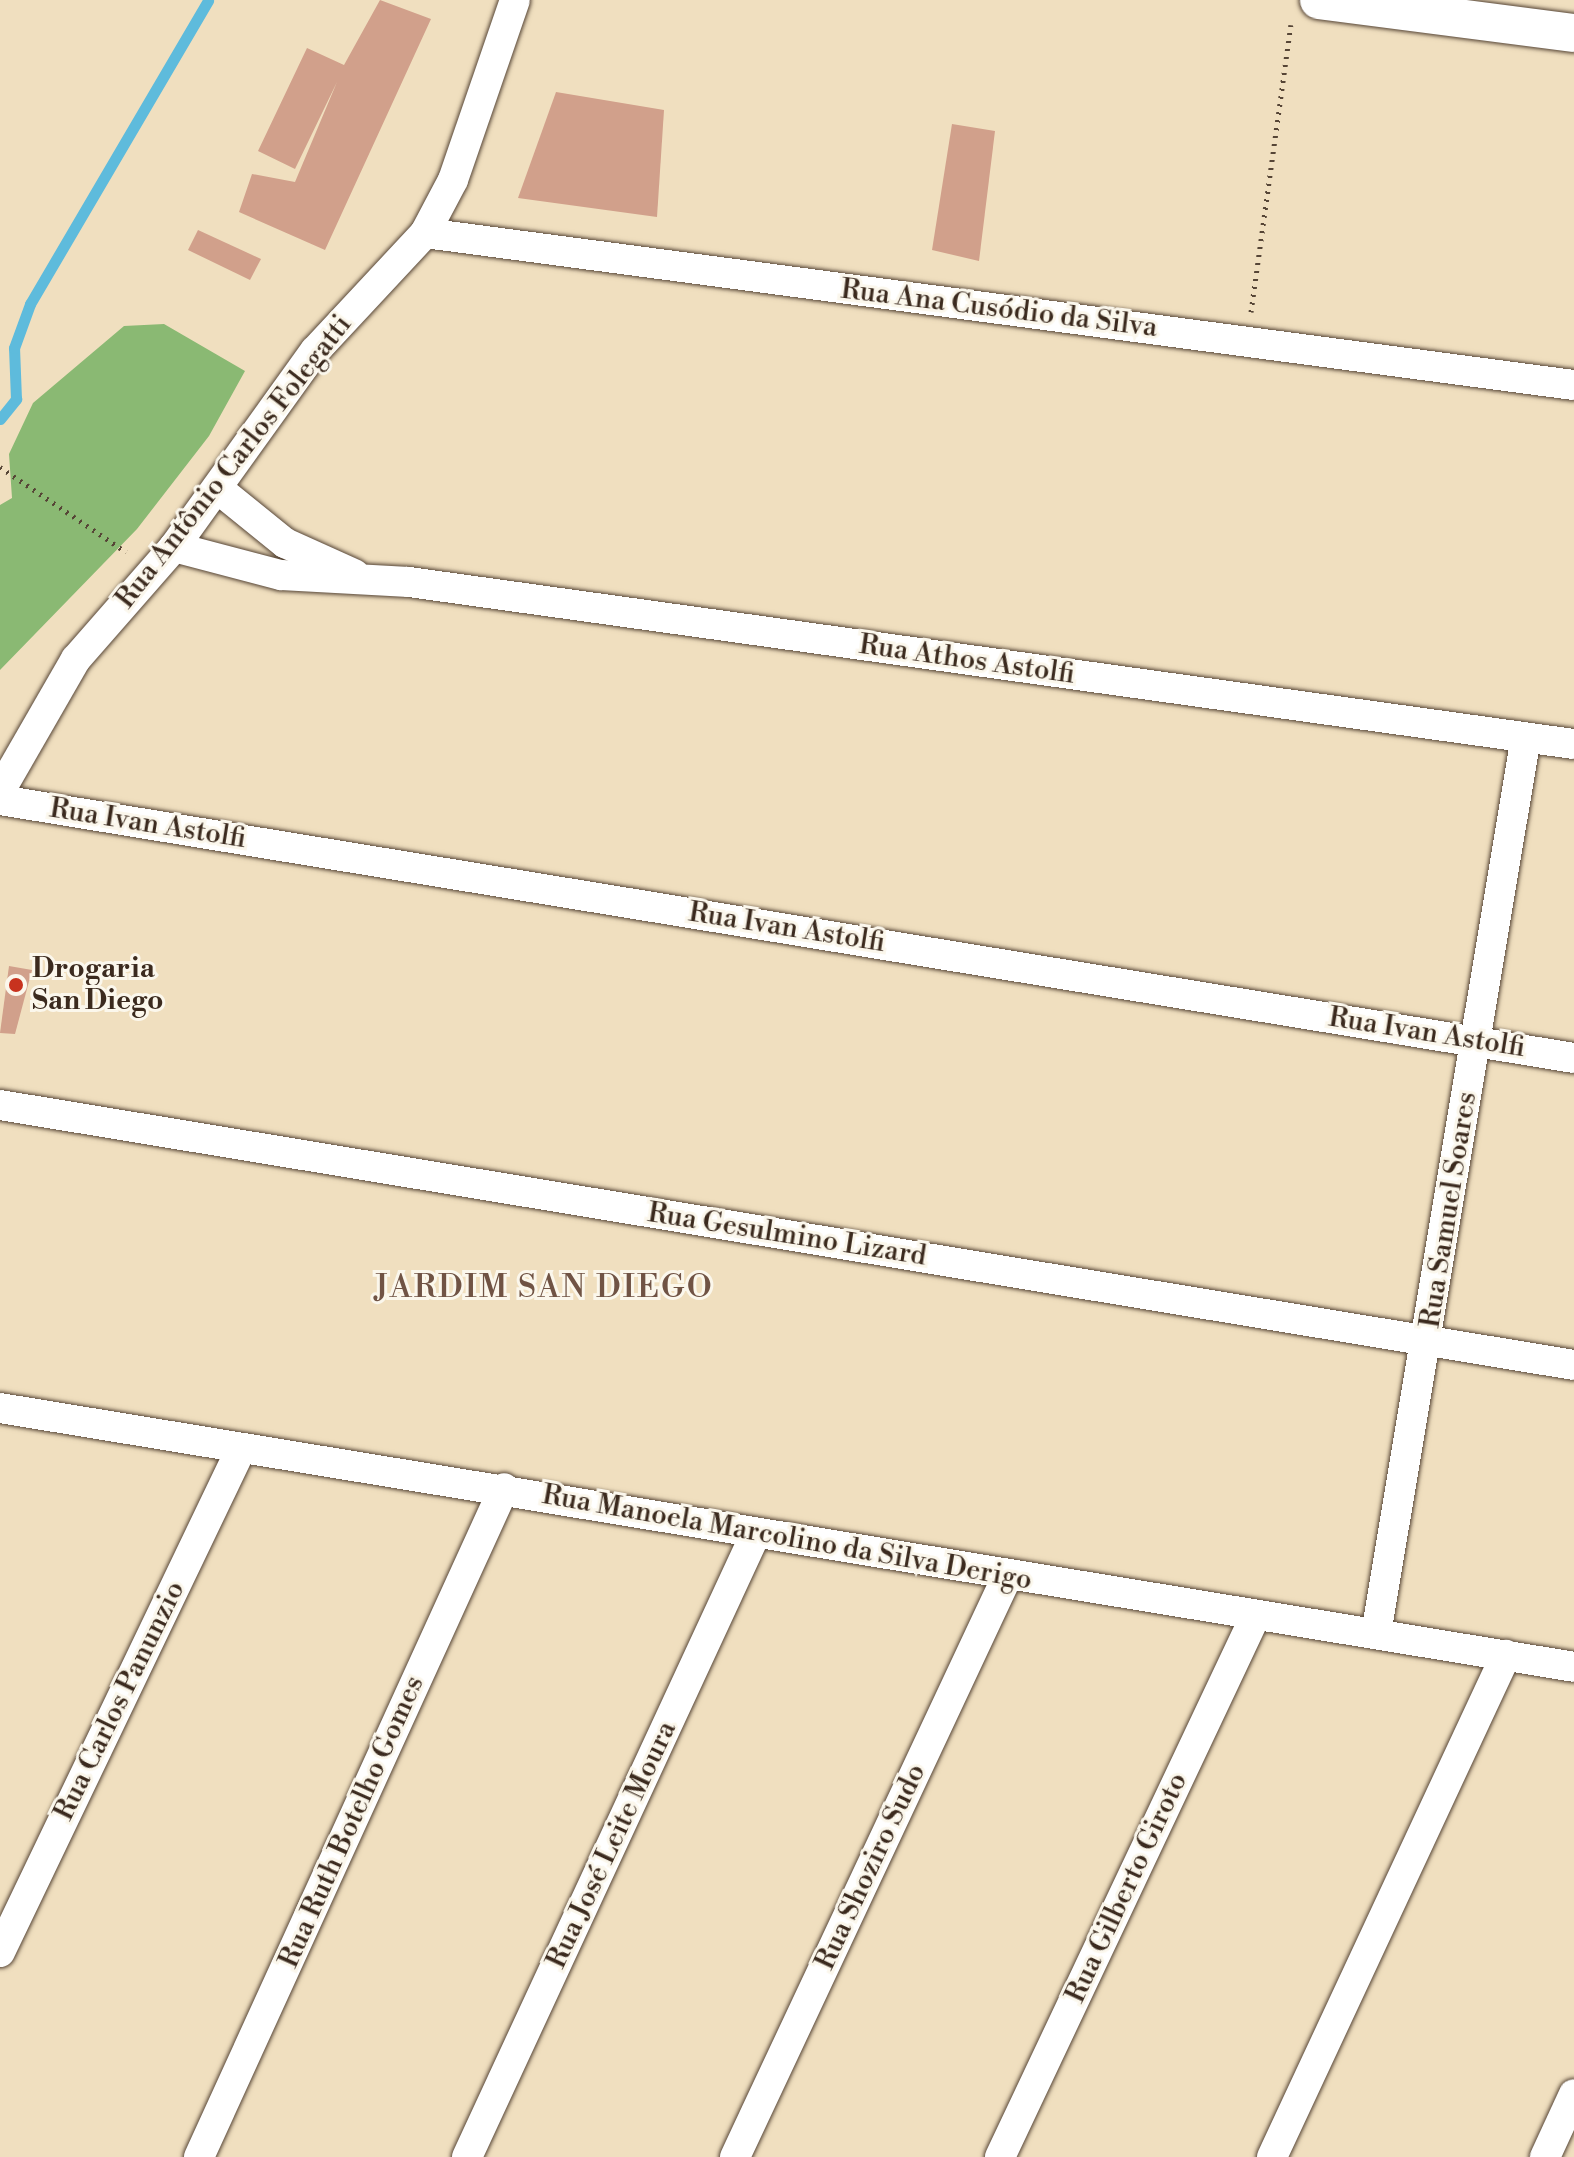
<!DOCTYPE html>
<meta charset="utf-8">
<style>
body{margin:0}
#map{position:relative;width:1574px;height:2157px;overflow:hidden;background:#f0dfbf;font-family:"Libre Bodoni",serif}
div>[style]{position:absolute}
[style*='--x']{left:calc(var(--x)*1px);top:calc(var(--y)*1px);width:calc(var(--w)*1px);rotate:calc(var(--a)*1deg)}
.forest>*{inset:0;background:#8ab973}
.stream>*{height:11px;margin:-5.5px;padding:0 5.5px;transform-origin:5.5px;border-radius:5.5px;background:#5ebbdc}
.building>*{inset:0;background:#d1a08b}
.path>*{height:5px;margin-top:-2.5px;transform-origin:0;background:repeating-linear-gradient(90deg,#564536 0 2px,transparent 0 8px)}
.roads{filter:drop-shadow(0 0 2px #564536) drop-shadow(0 0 2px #564536)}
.minor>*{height:30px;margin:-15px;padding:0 15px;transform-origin:15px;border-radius:15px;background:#fff}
.tertiary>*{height:38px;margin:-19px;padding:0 19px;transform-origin:19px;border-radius:19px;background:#fff}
.dots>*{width:22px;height:22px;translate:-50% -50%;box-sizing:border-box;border:4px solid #fbf7ec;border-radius:50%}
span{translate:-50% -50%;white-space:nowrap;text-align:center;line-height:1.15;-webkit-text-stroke:6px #fbf7ec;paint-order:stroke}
.street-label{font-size:28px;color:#3b2a1e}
.poi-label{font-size:28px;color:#3b2a1e;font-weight:700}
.left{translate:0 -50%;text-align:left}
.quarter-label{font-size:32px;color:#705344;letter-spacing:2px}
</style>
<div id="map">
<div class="forest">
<div style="clip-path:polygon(164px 324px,245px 371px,209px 436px,137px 529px,0 670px,0 505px,12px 498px,9px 454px,33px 403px,124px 326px)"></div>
</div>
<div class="stream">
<div style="--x:0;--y:419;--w:26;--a:-51"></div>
<div style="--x:16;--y:399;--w:51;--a:-92.2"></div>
<div style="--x:14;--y:348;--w:47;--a:-70"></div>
<div style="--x:30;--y:304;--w:352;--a:-59.6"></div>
</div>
<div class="building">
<div style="clip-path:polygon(380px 0,431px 19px,325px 250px,239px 212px,252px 174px,295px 182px,337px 82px,295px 169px,258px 151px,307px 48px,344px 65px)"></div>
<div style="clip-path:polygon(556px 92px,664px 110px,657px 217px,518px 198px)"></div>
<div style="clip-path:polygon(952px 124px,995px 131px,979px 261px,932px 250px)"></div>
<div style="clip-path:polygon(198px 230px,261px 259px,250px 280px,188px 250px)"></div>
<div style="clip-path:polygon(9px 966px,32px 970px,15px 1034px,0 1033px)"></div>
</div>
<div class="path">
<div style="--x:1251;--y:312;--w:290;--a:-82.1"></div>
<div style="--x:0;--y:467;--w:152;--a:34"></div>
</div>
<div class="roads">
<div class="minor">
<div style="--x:425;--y:233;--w:1159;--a:7.54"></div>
<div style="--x:217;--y:488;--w:87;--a:39"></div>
<div style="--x:285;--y:543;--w:76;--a:24.2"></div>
<div style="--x:174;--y:547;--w:111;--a:14.7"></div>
<div style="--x:281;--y:575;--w:128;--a:3.1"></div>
<div style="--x:409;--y:582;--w:1176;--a:7.92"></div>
<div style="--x:0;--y:791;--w:152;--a:-60.1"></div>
<div style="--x:76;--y:659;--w:149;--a:-48.8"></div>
<div style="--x:174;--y:547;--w:241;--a:-54.3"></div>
<div style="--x:315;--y:351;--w:161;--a:-47"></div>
<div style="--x:425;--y:233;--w:60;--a:-62.2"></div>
<div style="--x:453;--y:180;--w:190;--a:-71"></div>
<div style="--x:0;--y:800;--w:1595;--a:9.31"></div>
<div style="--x:0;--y:1105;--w:1595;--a:9.38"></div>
<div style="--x:0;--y:1408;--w:1595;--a:9.34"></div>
<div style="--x:1376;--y:1634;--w:909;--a:-80.51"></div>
<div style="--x:0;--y:1952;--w:558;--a:-64.4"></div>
<div style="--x:199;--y:2157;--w:735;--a:-65.49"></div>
<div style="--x:467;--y:2157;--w:688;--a:-65.15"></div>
<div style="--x:735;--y:2157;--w:641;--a:-64.88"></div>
<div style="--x:1000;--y:2157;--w:595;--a:-64.73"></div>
<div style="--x:1272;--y:2157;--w:554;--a:-65.01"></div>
<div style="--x:1545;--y:2157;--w:69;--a:-65.3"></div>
</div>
<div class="tertiary">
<div style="--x:1319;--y:0;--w:257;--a:7.4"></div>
</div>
</div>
<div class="dots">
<div style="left:16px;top:985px;background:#c8321e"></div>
</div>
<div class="street-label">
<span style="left:999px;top:309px;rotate:7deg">Rua Ana Cusódio da Silva</span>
<span style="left:234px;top:462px;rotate:-52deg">Rua Antônio Carlos Folegatti</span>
<span style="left:967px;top:660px;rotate:8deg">Rua Athos Astolfi</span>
<span style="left:148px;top:824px;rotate:9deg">Rua Ivan Astolfi</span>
<span style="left:787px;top:928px;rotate:9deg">Rua Ivan Astolfi</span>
<span style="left:1427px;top:1033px;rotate:9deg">Rua Ivan Astolfi</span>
<span style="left:1449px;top:1210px;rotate:-81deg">Rua Samuel Soares</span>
<span style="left:787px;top:1235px;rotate:9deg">Rua Gesulmino Lizard</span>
<span style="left:787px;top:1538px;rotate:10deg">Rua Manoela Marcolino da Silva Derigo</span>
<span style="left:120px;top:1701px;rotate:-64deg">Rua Carlos Panunzio</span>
<span style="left:352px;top:1822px;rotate:-66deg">Rua Ruth Botelho Gomes</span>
<span style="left:612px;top:1845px;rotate:-65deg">Rua José Leite Moura</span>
<span style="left:871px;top:1867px;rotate:-65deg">Rua Shoziro Sudo</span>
<span style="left:1127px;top:1888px;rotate:-65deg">Rua Gilberto Giroto</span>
</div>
<div class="poi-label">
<span class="left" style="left:32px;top:985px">Drogaria<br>San Diego</span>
</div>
<div class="quarter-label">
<span style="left:544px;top:1287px">JARDIM SAN DIEGO</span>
</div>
</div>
